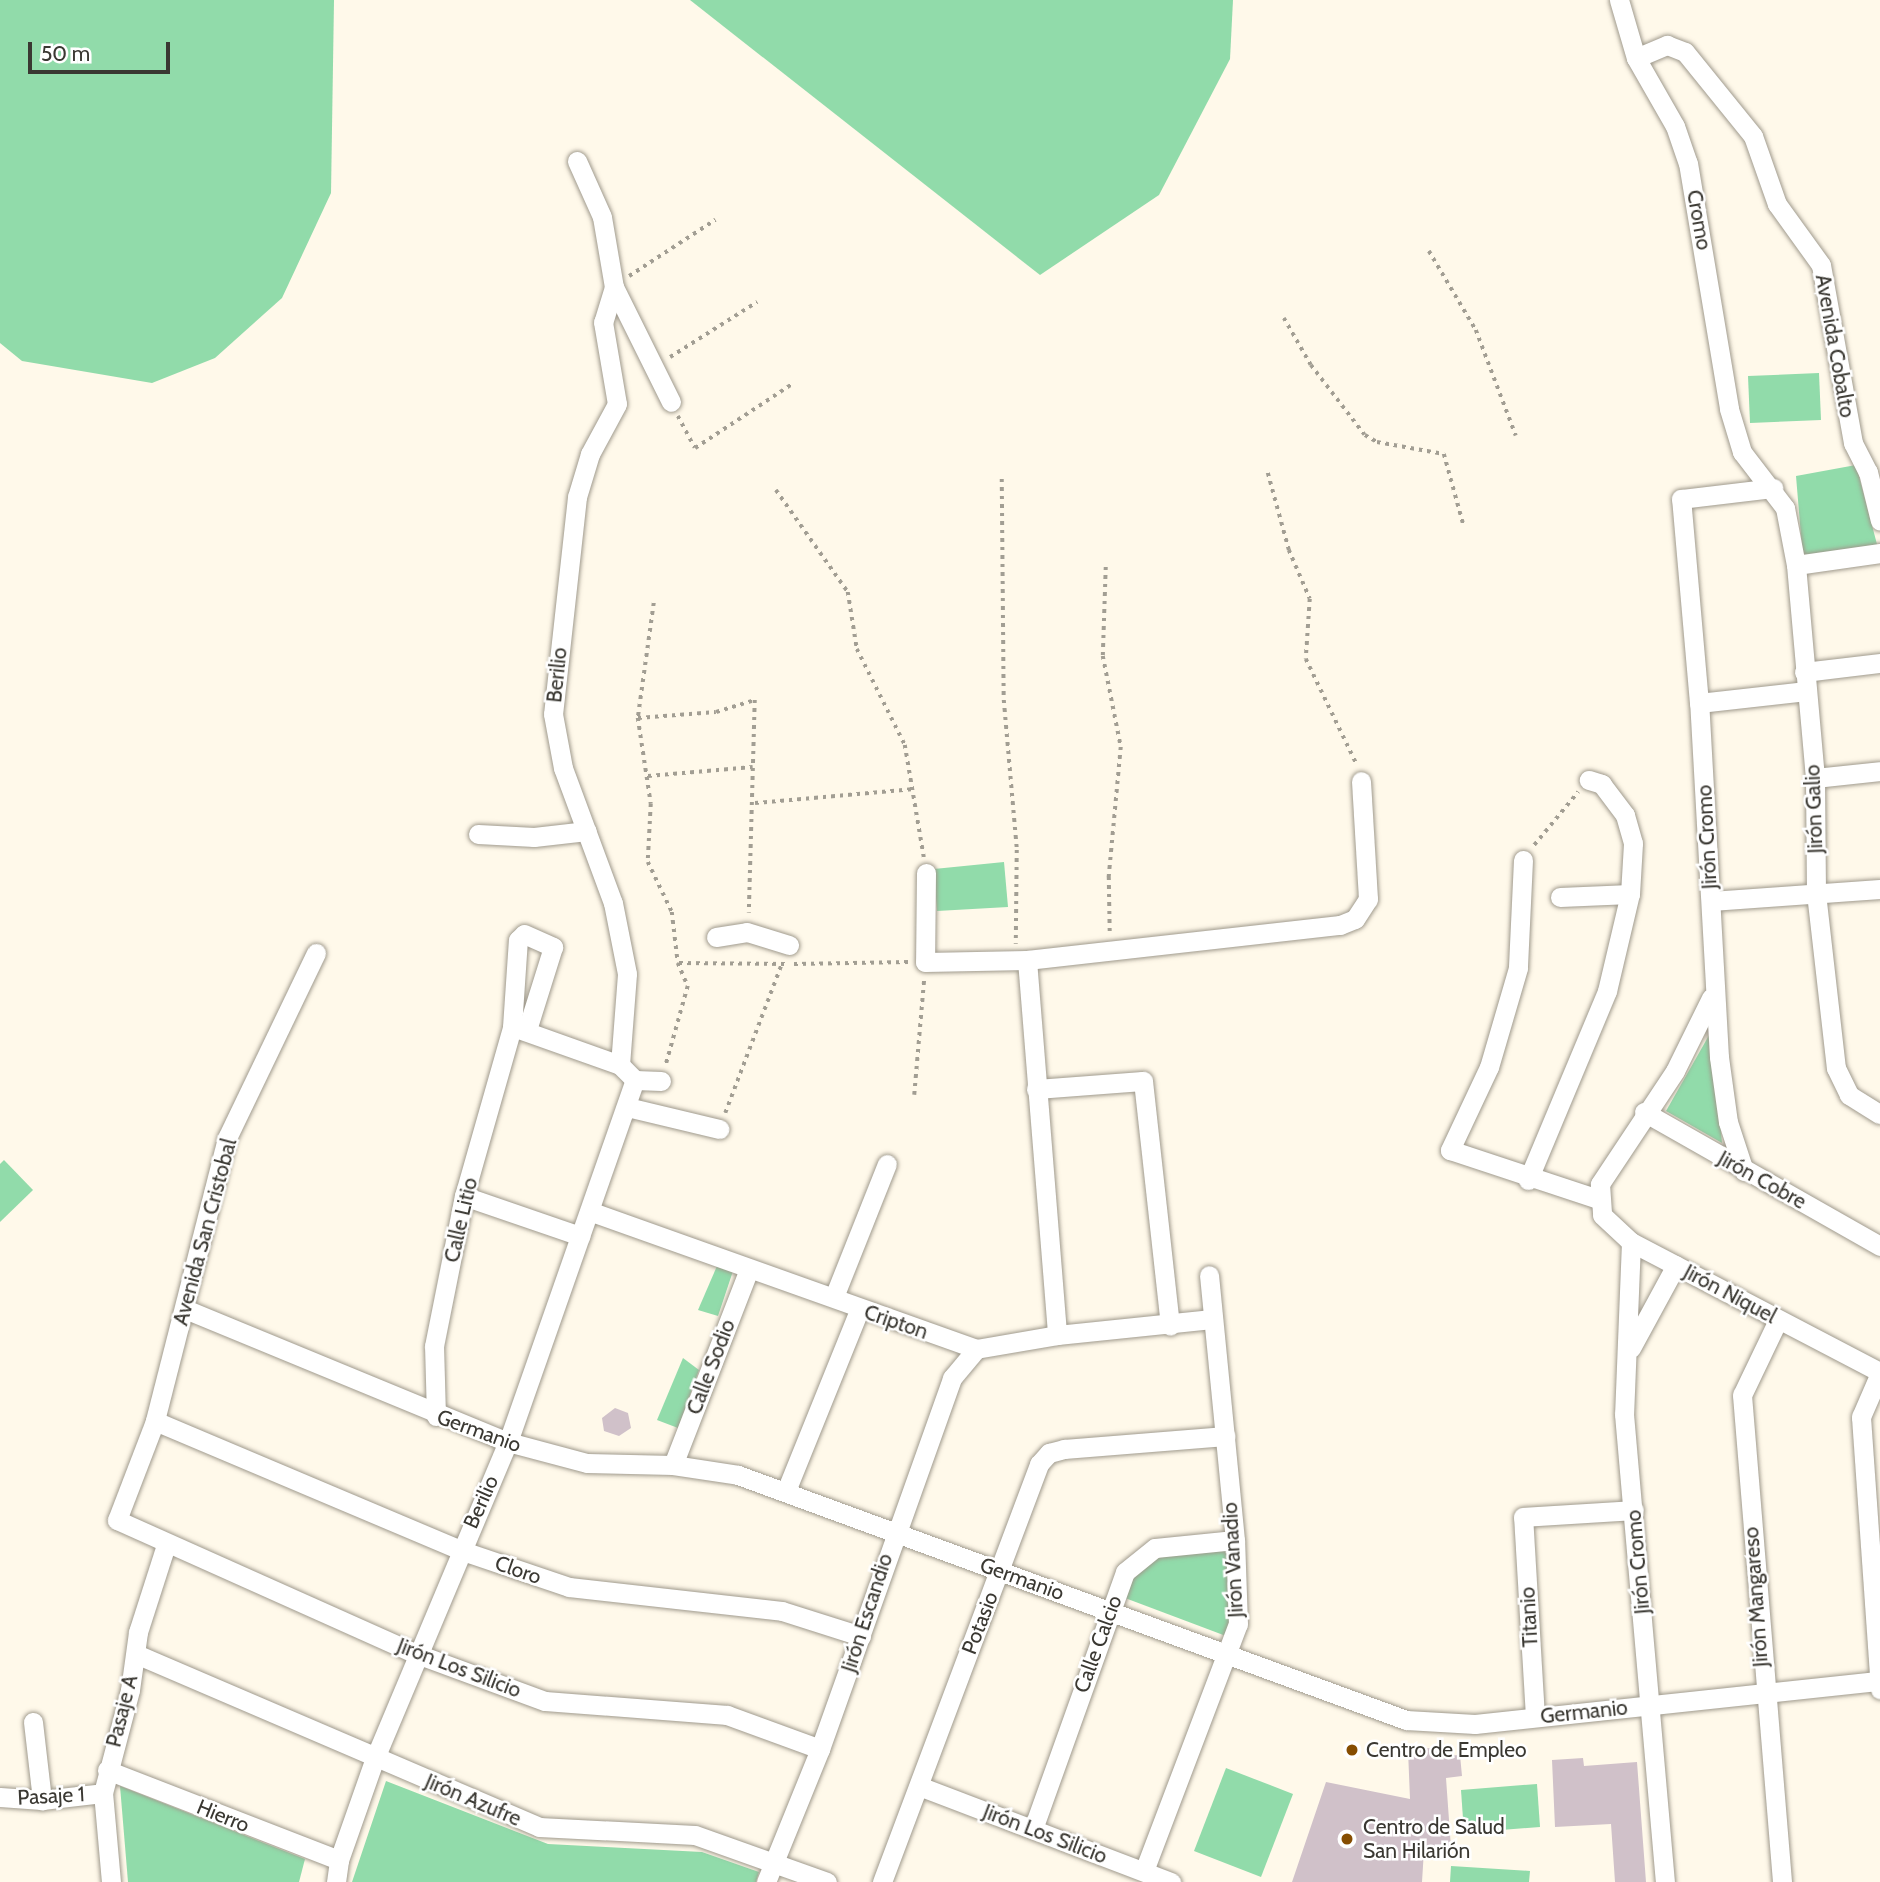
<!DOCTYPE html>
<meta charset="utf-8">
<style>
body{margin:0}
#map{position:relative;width:1880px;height:1882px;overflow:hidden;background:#fff9ea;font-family:Cabin,sans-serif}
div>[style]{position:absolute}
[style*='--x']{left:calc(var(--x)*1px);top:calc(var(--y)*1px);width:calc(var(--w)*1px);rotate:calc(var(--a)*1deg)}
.green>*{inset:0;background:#91dbaa}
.building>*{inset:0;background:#d0c1c9}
.path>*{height:3.5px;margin-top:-1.75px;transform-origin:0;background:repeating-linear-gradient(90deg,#a29e93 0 3.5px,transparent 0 8.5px)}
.roads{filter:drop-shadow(0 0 2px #a09a8d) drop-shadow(0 0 2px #a09a8d)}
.street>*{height:19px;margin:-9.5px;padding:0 9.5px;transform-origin:9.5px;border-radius:9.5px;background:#fff}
.dots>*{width:19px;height:19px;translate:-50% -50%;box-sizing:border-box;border:4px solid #fff;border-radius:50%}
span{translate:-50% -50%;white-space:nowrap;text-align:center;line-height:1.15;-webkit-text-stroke:5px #fff;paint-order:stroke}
.street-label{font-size:21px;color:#3a3832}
.poi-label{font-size:21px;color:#3a3832}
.left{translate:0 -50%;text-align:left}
.scale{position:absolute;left:28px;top:42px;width:142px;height:32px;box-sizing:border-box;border:4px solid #3a3832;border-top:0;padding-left:9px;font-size:21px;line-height:24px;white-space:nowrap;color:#3a3832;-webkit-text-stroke:5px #fff;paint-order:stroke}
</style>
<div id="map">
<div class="green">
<div style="clip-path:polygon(0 0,334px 0,331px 193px,282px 298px,215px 358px,152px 383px,22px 361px,0 343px)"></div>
<div style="clip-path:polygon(690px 0,1233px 0,1230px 59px,1159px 195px,1040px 275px)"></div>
<div style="clip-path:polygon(1819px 373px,1821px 420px,1750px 423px,1748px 376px)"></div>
<div style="clip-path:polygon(1856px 465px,1878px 548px,1803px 560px,1796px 476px)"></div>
<div style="clip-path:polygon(1004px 862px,1008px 907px,937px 911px,934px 869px)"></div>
<div style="clip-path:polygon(1712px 1030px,1722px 1143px,1666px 1111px)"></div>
<div style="clip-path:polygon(4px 1160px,33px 1190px,0 1222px,0 1164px)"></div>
<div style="clip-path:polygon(717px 1266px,733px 1271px,718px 1316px,698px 1310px)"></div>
<div style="clip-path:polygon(683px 1358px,699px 1370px,678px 1428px,657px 1420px)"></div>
<div style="clip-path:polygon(1240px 1542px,1238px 1624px,1226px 1636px,1125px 1598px,1139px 1565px,1151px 1556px)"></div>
<div style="clip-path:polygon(1226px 1768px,1293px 1794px,1261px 1877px,1194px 1851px)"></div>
<div style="clip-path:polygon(386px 1781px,548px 1844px,702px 1852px,759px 1872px,756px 1882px,352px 1882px)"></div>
<div style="clip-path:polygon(1537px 1784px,1540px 1827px,1464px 1833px,1461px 1790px)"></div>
<div style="clip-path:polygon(120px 1786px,305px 1859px,299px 1882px,128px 1882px)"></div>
<div style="clip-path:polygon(1451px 1866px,1530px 1871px,1529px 1882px,1450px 1882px)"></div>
</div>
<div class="building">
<div style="clip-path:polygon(615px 1408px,628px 1413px,631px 1428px,619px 1436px,604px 1431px,602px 1418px)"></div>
<div style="clip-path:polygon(1441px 1747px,1442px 1756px,1460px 1755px,1462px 1776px,1446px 1778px,1451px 1848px,1424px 1850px,1422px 1882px,1292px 1882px,1326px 1782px,1410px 1799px,1408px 1750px)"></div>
<div style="clip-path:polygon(1583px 1758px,1584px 1766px,1637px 1762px,1646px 1882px,1615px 1882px,1611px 1824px,1555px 1827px,1552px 1760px)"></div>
</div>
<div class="path">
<div style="--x:1429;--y:251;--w:92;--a:59.3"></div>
<div style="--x:1476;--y:330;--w:113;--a:69.3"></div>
<div style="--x:629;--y:276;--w:103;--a:-33.1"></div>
<div style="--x:1284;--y:318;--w:54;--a:60.1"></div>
<div style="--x:1311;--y:365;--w:88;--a:52.4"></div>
<div style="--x:1365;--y:435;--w:14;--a:30"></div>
<div style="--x:1377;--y:442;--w:68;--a:10.2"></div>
<div style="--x:1444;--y:454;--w:72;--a:74.6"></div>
<div style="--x:670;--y:357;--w:103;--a:-32.3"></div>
<div style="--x:678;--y:416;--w:36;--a:62"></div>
<div style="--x:695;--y:448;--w:116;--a:-33.4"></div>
<div style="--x:1268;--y:473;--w:80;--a:74.7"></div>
<div style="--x:1289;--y:550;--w:53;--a:66.8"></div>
<div style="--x:1310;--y:599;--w:60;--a:93.8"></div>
<div style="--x:1306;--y:659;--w:115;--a:64.3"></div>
<div style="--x:1002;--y:479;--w:221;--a:89.5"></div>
<div style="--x:1004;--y:700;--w:151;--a:85"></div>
<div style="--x:1017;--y:850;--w:94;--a:90.6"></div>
<div style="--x:776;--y:490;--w:125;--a:54.8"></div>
<div style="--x:848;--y:592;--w:58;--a:81"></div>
<div style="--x:857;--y:649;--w:107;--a:63.4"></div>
<div style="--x:905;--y:745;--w:114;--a:80.4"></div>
<div style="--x:1106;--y:567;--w:89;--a:91.9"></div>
<div style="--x:1103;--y:656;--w:93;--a:78.8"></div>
<div style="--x:1121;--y:747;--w:131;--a:95.3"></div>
<div style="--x:1109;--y:877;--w:55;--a:89"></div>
<div style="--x:654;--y:603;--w:116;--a:97.9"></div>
<div style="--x:638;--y:718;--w:87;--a:81.4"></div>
<div style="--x:651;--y:804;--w:58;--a:93"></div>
<div style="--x:648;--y:862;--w:55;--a:64.4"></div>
<div style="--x:672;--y:912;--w:51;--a:83.3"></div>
<div style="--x:678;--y:963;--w:25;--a:67"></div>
<div style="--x:688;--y:986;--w:82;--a:105.6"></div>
<div style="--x:638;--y:718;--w:78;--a:-4.4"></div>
<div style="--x:716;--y:712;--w:41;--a:-17.1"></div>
<div style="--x:755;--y:700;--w:213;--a:91.6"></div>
<div style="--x:648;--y:776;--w:105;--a:-4.9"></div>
<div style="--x:755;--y:803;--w:160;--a:-5"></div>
<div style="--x:1534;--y:845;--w:69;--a:-50.3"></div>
<div style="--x:679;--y:963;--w:107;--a:0.5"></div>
<div style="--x:794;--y:964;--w:115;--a:-1"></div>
<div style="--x:914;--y:1095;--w:117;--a:-85.1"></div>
<div style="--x:725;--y:1113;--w:160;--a:-69.2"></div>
</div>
<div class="roads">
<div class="street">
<div style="--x:1619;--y:0;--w:60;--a:73.7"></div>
<div style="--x:1636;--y:58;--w:78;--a:60.2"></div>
<div style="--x:1675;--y:126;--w:39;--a:71"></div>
<div style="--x:1688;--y:163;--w:249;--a:80.5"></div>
<div style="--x:1729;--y:409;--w:45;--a:73.2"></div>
<div style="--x:1742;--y:452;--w:71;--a:52.5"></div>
<div style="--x:1785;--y:508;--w:58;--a:79.1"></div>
<div style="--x:1796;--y:565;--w:214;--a:84.9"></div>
<div style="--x:1815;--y:778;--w:115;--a:89.5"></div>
<div style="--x:1816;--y:893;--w:176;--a:83.5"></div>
<div style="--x:1836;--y:1068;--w:30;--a:64"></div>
<div style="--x:1849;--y:1095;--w:36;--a:32"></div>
<div style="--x:1636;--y:58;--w:34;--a:-23"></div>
<div style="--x:1667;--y:45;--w:19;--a:21"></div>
<div style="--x:1685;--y:52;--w:108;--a:51"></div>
<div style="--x:1753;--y:136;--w:72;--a:70.6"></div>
<div style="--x:1777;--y:204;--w:75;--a:54.2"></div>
<div style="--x:1821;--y:265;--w:181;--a:79.8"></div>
<div style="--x:1853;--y:443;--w:33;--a:63"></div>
<div style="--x:1868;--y:472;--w:50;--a:76.2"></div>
<div style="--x:577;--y:161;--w:61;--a:65.9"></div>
<div style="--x:602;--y:217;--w:71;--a:80.3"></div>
<div style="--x:614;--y:287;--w:128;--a:63.6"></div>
<div style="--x:614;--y:287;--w:37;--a:107"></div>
<div style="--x:603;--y:322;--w:83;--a:80.3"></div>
<div style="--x:617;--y:404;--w:57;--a:118.4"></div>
<div style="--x:590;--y:454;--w:45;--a:106.8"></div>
<div style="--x:577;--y:497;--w:218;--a:96.3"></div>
<div style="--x:553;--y:714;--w:55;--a:79.5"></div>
<div style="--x:563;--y:768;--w:144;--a:69.7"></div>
<div style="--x:613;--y:903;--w:72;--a:78.8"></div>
<div style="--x:627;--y:974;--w:91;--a:94.4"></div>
<div style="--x:1796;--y:565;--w:85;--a:-8.1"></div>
<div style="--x:1804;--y:672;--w:77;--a:-6.8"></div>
<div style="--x:1699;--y:703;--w:108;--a:-6.4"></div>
<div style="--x:1815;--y:778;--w:65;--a:-6.1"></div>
<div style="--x:478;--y:834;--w:56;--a:3.1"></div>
<div style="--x:534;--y:837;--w:53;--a:-6.5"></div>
<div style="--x:1523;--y:860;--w:108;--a:92.7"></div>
<div style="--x:1518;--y:968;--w:103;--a:106.3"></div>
<div style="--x:1489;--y:1067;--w:92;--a:115.2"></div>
<div style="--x:1450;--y:1150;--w:156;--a:18.3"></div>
<div style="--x:926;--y:873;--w:89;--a:90.6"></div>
<div style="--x:925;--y:962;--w:102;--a:-1.1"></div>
<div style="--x:1027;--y:960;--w:315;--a:-6.4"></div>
<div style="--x:1340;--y:925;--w:16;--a:-22"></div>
<div style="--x:1355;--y:919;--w:24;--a:-57"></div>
<div style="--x:1368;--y:899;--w:118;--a:-93.4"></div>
<div style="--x:1560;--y:897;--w:70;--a:-2.5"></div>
<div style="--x:1711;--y:901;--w:169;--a:-4.1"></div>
<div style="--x:716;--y:937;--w:31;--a:-9"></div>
<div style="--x:747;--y:932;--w:44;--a:17.2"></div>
<div style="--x:316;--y:953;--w:205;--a:115.7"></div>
<div style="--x:227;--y:1138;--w:292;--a:104.3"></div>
<div style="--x:155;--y:1421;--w:106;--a:111"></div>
<div style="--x:117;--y:1520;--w:329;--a:24.1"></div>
<div style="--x:417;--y:1654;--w:136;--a:20.2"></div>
<div style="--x:545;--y:1701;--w:183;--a:4.4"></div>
<div style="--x:727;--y:1715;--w:99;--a:20.1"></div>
<div style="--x:1027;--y:960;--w:376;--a:85.4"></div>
<div style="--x:1711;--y:998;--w:81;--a:116.3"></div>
<div style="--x:1675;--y:1071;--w:136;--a:123.6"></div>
<div style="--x:1600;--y:1184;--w:31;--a:86"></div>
<div style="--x:1602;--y:1215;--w:40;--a:43"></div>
<div style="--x:1631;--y:1242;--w:281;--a:27.6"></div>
<div style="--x:516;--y:1028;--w:110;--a:19.6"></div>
<div style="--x:620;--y:1065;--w:21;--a:45"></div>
<div style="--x:635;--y:1080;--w:26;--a:2"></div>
<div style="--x:1036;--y:1089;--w:107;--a:-4.3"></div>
<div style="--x:1143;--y:1081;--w:246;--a:83.7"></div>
<div style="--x:627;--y:1107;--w:95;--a:13.4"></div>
<div style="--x:1644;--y:1112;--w:271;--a:29.6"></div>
<div style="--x:1744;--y:1171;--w:52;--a:-108.1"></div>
<div style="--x:1728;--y:1122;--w:66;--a:-97.9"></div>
<div style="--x:1719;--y:1057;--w:355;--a:-93.2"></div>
<div style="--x:1699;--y:703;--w:205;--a:-95"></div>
<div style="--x:1681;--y:499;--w:93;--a:-6.8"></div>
<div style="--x:1528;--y:1180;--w:205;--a:-67.3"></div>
<div style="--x:1607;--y:991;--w:100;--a:-76.7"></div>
<div style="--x:1630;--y:894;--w:51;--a:-86.6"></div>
<div style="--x:1633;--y:843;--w:29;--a:-106"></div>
<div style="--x:1625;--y:815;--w:39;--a:-127"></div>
<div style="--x:1602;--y:784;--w:14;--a:-163"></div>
<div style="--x:464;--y:1196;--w:123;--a:19"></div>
<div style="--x:592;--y:1212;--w:408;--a:19.6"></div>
<div style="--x:976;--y:1349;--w:82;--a:-9.8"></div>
<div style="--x:1057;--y:1335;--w:156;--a:-5.9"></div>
<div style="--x:1631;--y:1242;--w:172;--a:92.3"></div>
<div style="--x:1624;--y:1414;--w:470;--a:85"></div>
<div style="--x:834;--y:1297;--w:143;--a:-68.3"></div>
<div style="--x:185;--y:1309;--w:349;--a:22.4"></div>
<div style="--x:508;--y:1442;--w:82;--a:14.9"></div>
<div style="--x:587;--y:1463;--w:86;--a:1.3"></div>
<div style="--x:673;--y:1465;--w:66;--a:8.7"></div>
<div style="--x:738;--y:1475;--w:712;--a:20.14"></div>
<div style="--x:1406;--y:1720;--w:69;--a:3.3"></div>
<div style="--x:1475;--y:1724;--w:407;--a:-6.1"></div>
<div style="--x:1778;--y:1320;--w:83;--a:115.6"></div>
<div style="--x:1742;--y:1395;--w:489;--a:85.3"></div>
<div style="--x:1631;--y:1348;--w:94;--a:-61.5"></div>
<div style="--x:1880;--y:1373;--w:48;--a:113.4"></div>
<div style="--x:1861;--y:1417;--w:273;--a:86"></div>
<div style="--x:436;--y:1416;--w:70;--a:-91.6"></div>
<div style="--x:434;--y:1346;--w:153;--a:-78.7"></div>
<div style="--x:464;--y:1196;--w:176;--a:-74.1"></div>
<div style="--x:512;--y:1027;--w:87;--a:-86.1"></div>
<div style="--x:518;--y:940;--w:8;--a:-45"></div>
<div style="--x:524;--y:934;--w:32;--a:24"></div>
<div style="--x:553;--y:947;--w:87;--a:107.4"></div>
<div style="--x:155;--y:1421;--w:331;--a:22.9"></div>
<div style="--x:460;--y:1550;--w:115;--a:18.7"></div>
<div style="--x:569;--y:1587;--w:214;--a:6.4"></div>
<div style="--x:782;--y:1611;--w:83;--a:17.6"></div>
<div style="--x:673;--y:1465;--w:210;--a:-68.8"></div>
<div style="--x:786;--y:1491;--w:195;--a:-68"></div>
<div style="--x:136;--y:1654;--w:439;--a:23.2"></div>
<div style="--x:539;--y:1827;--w:156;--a:2.9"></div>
<div style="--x:695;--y:1835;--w:140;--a:19.6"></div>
<div style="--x:1535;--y:1717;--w:200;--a:-93.4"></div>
<div style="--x:1523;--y:1517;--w:111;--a:-3.6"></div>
<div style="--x:33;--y:1722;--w:79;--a:83.4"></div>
<div style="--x:107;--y:1770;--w:249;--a:21.2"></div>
<div style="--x:919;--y:1786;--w:270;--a:20.9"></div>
<div style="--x:0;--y:1797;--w:42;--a:4.1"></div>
<div style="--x:42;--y:1800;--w:61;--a:-6.5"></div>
<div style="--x:1033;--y:1829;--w:273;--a:-70.3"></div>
<div style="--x:1125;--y:1572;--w:38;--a:-39"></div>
<div style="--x:1155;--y:1548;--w:80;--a:-5.7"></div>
<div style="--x:1144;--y:1871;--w:264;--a:-69.2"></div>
<div style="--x:1238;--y:1624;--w:84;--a:-92"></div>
<div style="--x:1235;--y:1540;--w:266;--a:-95.6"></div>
<div style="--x:111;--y:1882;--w:89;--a:-95.1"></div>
<div style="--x:103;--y:1793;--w:106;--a:-75.3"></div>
<div style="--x:130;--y:1690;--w:59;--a:-82.1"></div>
<div style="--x:138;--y:1632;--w:91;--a:-72.2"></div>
<div style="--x:336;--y:1882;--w:22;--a:-82"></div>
<div style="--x:339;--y:1860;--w:108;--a:-70.6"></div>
<div style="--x:375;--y:1758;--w:343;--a:-67.2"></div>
<div style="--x:508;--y:1442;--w:384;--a:-70.7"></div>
<div style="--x:766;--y:1882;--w:144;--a:-67.9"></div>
<div style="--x:820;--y:1749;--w:394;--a:-70.4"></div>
<div style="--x:952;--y:1378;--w:38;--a:-50"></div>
<div style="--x:882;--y:1882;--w:447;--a:-69.4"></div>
<div style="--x:1039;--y:1464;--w:15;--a:-48"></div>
<div style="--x:1049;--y:1453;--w:16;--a:-15"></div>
<div style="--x:1064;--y:1449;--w:162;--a:-4.6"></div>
</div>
</div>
<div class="dots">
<div style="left:1352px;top:1750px;background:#864d01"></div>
<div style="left:1347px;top:1839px;background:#864d01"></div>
</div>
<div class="street-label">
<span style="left:1699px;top:220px;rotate:80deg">Cromo</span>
<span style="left:1835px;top:346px;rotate:80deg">Avenida Cobalto</span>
<span style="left:557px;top:675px;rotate:-84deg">Berilio</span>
<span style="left:1814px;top:809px;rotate:-92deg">Jirón Galio</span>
<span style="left:1707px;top:837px;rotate:-93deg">Jirón Cromo</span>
<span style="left:1762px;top:1180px;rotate:29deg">Jirón Cobre</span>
<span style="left:461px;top:1220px;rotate:-77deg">Calle Litio</span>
<span style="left:205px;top:1232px;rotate:-75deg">Avenida San Cristobal</span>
<span style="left:1730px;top:1294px;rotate:28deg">Jirón Niquel</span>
<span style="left:896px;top:1322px;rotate:19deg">Cripton</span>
<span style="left:711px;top:1367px;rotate:-69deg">Calle Sodio</span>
<span style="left:479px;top:1431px;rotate:20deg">Germanio</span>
<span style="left:481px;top:1502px;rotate:-66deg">Berilio</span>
<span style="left:1233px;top:1560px;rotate:-93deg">Jirón Vanadio</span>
<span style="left:1638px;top:1562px;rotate:-95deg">Jirón Cromo</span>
<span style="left:518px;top:1570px;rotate:19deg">Cloro</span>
<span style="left:1022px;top:1579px;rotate:20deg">Germanio</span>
<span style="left:1756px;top:1597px;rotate:-94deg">Jirón Mangareso</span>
<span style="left:867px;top:1613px;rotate:-72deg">Jirón Escandio</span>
<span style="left:1529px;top:1617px;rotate:-93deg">Titanio</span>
<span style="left:980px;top:1623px;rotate:-69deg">Potasio</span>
<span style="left:1098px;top:1644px;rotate:-70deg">Calle Calcio</span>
<span style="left:459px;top:1668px;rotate:21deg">Jirón Los Silicio</span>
<span style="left:122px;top:1711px;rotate:-76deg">Pasaje A</span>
<span style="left:1584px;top:1712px;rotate:-6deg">Germanio</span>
<span style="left:51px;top:1796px;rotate:-3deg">Pasaje 1</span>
<span style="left:473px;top:1800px;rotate:23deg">Jirón Azufre</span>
<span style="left:223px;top:1816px;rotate:22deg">Hierro</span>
<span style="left:1045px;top:1834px;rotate:21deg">Jirón Los Silicio</span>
</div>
<div class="poi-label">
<span class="left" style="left:1366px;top:1750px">Centro de Empleo</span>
<span class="left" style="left:1363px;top:1839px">Centro de Salud<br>San Hilarión</span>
</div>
<div class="scale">50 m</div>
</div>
